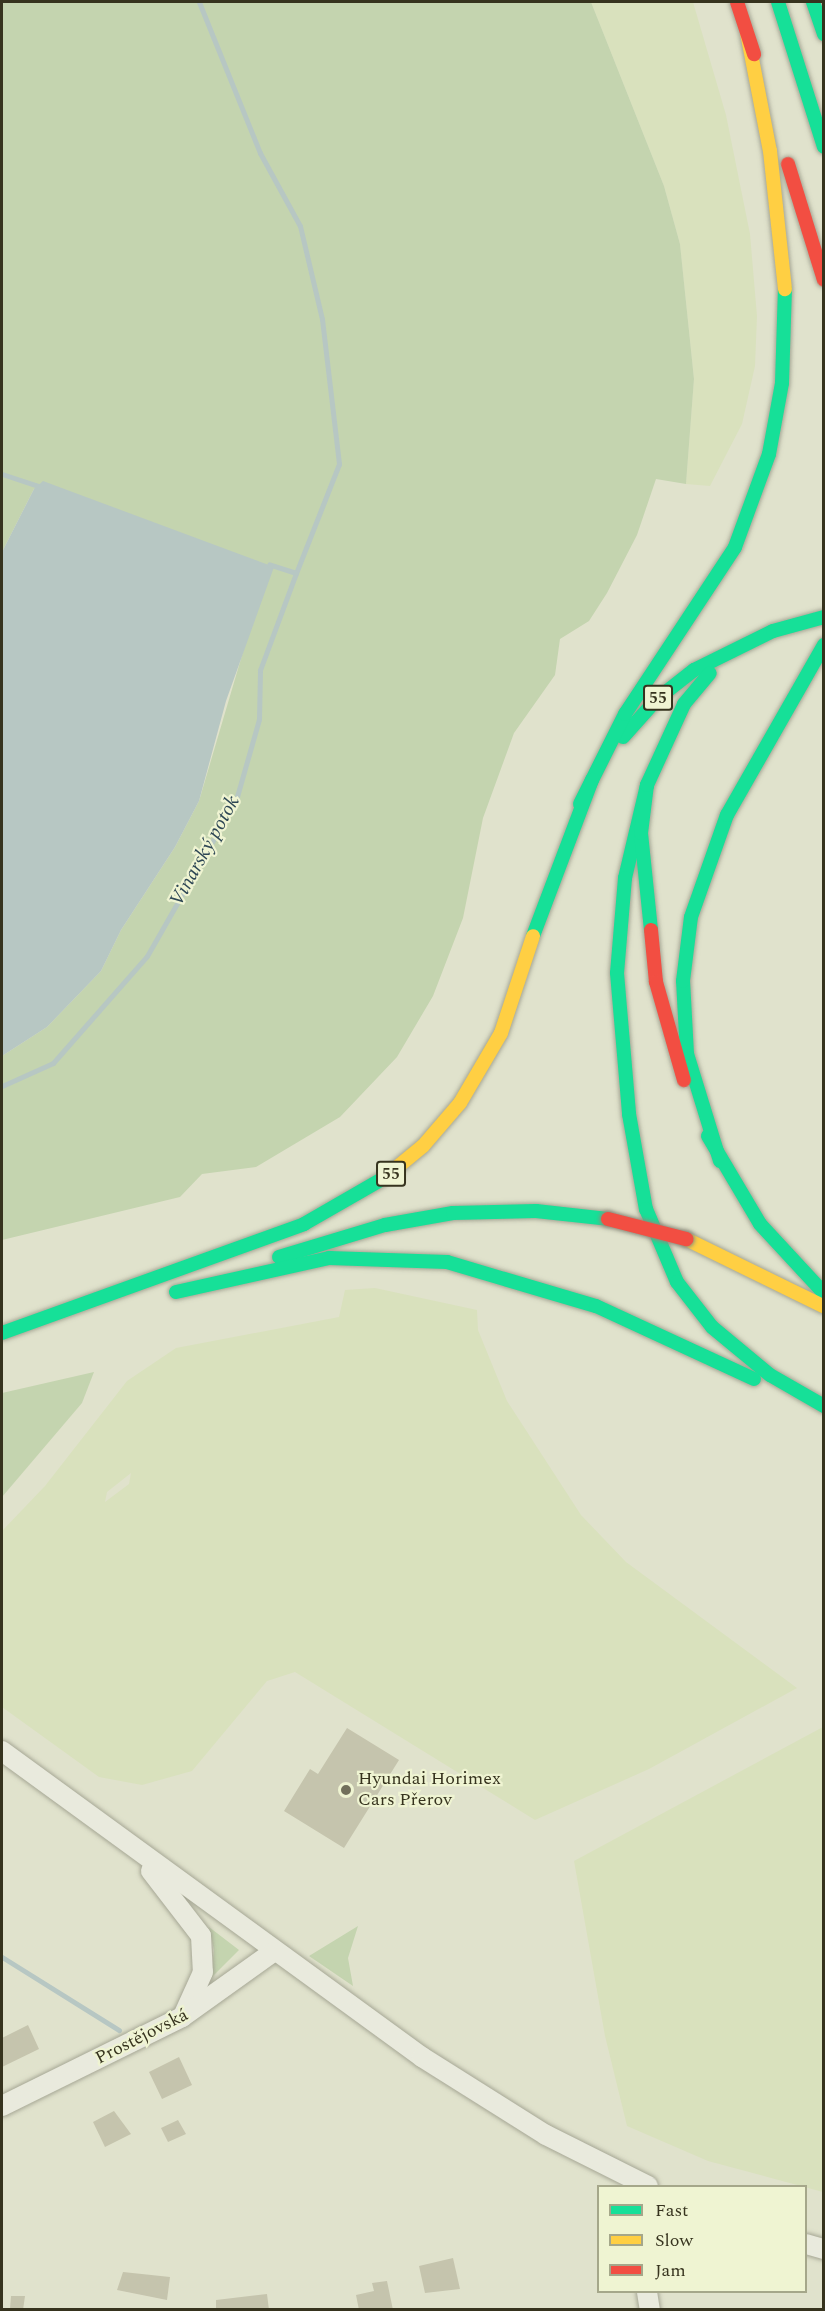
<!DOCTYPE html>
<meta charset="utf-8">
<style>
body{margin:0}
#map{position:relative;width:825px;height:2311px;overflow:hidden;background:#e0e2cc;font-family:Spectral,serif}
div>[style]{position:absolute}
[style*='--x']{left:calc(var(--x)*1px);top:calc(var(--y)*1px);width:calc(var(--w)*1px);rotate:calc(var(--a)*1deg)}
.farmland>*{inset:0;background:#d9e1bd}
.green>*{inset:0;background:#c4d4af}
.water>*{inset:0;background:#b7c7c3}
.stream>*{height:5px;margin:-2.5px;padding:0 2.5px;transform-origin:2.5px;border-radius:2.5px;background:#b7c7c3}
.building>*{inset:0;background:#c5c4ad}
.roads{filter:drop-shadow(0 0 2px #a6a795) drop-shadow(0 0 2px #a6a795)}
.street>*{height:20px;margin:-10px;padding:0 10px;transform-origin:10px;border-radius:10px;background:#e9eadd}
.fast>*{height:14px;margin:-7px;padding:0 7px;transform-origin:7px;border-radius:7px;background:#16e098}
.slow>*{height:14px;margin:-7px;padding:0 7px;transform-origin:7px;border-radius:7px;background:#ffcf43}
.jam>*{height:14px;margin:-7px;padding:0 7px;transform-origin:7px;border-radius:7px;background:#f24e42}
.bridges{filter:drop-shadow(0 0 2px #8c8c7c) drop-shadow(0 0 2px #8c8c7c)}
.jam-bridge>*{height:14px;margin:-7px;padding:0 7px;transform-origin:7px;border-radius:7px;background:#f24e42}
.dots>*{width:16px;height:16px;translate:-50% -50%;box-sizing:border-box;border:3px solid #eff4d2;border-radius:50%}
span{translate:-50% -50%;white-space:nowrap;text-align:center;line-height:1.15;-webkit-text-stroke:4.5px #eff4d2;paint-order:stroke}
.shield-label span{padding:2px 4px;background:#eff4d2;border:2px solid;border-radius:4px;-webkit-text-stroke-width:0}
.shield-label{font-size:16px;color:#36331e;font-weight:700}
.poi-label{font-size:18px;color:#36331e}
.left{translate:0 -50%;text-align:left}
.street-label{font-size:18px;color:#36331e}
.water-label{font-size:20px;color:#2e4755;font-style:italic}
.frame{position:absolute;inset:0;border:3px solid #36331e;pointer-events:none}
.legend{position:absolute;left:597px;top:2185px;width:210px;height:108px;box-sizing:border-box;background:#eff4d2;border:2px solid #a5a78a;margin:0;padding:8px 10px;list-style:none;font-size:18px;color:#36331e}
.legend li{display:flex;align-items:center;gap:12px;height:30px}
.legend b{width:30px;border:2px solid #a5a78a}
</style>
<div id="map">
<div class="farmland">
<div style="clip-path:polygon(591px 2px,693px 2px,726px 115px,750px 234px,757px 316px,755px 366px,742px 424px,710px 486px,686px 484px,694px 379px,680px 244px,664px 186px)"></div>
<div style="clip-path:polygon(evenodd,375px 1288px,477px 1310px,478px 1330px,507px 1401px,581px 1515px,626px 1562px,797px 1688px,649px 1769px,535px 1820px,295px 1672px,267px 1681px,192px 1771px,142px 1785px,99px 1777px,2px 1707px,2px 1531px,45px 1486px,127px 1381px,176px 1348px,339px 1317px,345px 1290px,375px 1288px,131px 1473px,129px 1484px,105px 1502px,107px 1492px,131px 1473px)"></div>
<div style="clip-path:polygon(823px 1727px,823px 2192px,708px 2161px,627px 2126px,605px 2036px,574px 1861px)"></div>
</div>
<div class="green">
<div style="clip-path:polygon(2px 2px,591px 2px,664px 186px,680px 244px,694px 379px,686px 484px,656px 479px,637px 535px,607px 593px,589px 621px,560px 639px,555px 675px,514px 733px,483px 818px,463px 918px,433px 996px,397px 1057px,340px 1117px,256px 1167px,202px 1174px,180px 1197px,2px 1240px,2px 1056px,47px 1027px,101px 971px,121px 930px,175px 847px,199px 801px,248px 635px,34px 489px,2px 552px)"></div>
<div style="clip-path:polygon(94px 1372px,82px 1403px,2px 1497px,2px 1393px)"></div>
<div style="clip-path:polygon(358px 1926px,348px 1958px,353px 1986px,309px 1956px)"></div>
<div style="clip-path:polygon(209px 1927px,239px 1950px,211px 1978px,214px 1950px)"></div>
</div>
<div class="water">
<div style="clip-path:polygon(43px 481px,274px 567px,226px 701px,199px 801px,175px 847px,121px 930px,101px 971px,47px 1027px,2px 1056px,2px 552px,34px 489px)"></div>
</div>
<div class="stream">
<div style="--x:199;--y:2;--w:163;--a:68"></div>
<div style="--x:260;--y:153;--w:83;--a:61.3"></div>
<div style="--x:300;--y:226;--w:96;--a:76.7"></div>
<div style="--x:322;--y:319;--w:146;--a:83.3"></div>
<div style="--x:339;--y:464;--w:117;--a:111.5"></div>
<div style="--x:2;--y:474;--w:41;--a:18.4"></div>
<div style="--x:2;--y:1086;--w:56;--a:-24.3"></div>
<div style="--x:53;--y:1063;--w:142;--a:-48.7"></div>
<div style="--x:147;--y:956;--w:180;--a:-60.3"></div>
<div style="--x:236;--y:800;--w:84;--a:-74.1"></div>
<div style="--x:259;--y:719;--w:49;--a:-88.8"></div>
<div style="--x:260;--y:670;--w:103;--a:-69.6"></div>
<div style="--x:296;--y:573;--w:28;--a:-162"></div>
<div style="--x:2;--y:1957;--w:138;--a:32"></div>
</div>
<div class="building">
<div style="clip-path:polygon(347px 1728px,399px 1760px,344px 1848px,284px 1811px,310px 1769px,318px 1774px)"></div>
<div style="clip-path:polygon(28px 2025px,39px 2049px,2px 2067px,2px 2038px)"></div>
<div style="clip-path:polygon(179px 2057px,192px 2085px,162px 2099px,149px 2072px)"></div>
<div style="clip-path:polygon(114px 2111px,131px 2134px,105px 2147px,93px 2122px)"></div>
<div style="clip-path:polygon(178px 2120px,186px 2134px,168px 2142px,161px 2128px)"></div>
<div style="clip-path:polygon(453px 2258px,460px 2289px,425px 2293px,419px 2266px)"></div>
<div style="clip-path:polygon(123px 2272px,170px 2277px,167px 2300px,117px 2290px)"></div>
<div style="clip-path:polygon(387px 2281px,393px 2310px,359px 2310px,356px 2295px,374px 2291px,372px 2283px)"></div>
<div style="clip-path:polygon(267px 2294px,269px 2310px,216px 2310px,216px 2300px)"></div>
<div style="clip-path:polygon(11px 2296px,25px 2296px,23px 2310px,10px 2309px)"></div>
</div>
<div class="roads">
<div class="street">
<div style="--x:2;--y:1751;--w:520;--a:36.08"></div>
<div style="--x:422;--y:2057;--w:146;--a:32.2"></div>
<div style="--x:546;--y:2135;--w:114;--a:26.6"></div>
<div style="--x:151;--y:1871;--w:82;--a:52.4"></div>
<div style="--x:201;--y:1936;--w:36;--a:87"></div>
<div style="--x:203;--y:1972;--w:46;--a:114.3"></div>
<div style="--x:2;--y:2106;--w:201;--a:-26.3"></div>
<div style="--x:182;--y:2017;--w:112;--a:-35.5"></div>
<div style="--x:806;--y:2244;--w:19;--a:16"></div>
<div style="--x:647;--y:2292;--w:18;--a:81"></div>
</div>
<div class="fast">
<div style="--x:778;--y:2;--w:152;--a:72.4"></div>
<div style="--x:813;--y:2;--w:34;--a:71"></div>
<div style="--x:623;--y:737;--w:51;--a:-48.2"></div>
<div style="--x:657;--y:699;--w:47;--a:-38.1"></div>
<div style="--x:694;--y:670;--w:88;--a:-26.3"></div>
<div style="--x:773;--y:631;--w:53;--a:-15.4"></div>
<div style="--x:647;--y:785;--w:96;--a:103.3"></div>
<div style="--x:625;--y:878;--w:95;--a:94.8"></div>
<div style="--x:617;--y:973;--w:142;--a:85.1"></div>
<div style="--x:629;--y:1114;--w:97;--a:79.9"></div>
<div style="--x:646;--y:1209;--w:79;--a:67"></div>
<div style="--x:677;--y:1282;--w:57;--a:52.1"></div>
<div style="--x:712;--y:1327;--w:75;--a:39.6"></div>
<div style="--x:770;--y:1375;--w:62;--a:29.9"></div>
<div style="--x:580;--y:804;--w:101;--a:-63.4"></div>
<div style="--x:625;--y:714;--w:200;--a:-56.6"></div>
<div style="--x:735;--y:547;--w:99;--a:-69.9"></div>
<div style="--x:769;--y:454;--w:72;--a:-79.6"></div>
<div style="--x:782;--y:383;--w:94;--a:-88.2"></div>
<div style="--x:651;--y:930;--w:98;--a:-95.9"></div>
<div style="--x:641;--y:833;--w:48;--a:-82.9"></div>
<div style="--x:647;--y:785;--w:89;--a:-65.4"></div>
<div style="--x:684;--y:704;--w:40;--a:-50"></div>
<div style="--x:533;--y:936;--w:167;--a:-69.3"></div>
<div style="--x:708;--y:1136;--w:102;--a:59.4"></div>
<div style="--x:760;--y:1224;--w:94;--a:47.2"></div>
<div style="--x:720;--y:1161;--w:112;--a:-107.1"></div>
<div style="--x:687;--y:1054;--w:73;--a:-93.1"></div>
<div style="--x:683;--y:981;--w:64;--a:-82.9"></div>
<div style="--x:691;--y:917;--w:108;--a:-70.6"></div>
<div style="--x:727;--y:815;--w:196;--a:-60.3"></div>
<div style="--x:279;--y:1257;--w:111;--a:-16.8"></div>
<div style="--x:385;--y:1225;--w:69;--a:-10"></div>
<div style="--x:453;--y:1213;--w:83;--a:-1.4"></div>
<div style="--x:536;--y:1211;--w:72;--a:6.3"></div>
<div style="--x:176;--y:1292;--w:157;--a:-12.5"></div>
<div style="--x:329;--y:1258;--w:118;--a:1.9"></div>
<div style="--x:447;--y:1262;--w:155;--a:16.5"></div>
<div style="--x:596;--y:1306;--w:174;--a:24.8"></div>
<div style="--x:2;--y:1333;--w:321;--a:-19.8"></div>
<div style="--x:304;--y:1224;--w:92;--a:-29.9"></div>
</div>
<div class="slow">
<div style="--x:747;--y:33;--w:120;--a:79"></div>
<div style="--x:770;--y:151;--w:139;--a:83.8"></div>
<div style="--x:384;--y:1178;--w:50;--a:-39.4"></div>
<div style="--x:423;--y:1146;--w:57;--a:-49.3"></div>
<div style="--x:460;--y:1103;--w:81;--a:-59.6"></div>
<div style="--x:501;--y:1033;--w:102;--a:-71.7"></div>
<div style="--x:686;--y:1239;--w:153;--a:26.1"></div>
</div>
<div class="jam">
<div style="--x:737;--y:2;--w:55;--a:71.9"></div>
<div style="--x:788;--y:164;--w:121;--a:72.8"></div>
<div style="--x:651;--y:930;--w:52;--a:84.5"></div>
<div style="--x:656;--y:982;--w:102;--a:74.1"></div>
</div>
</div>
<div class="bridges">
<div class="jam-bridge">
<div style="--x:608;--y:1219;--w:81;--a:14.4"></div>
</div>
</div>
<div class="dots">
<div style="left:346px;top:1790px;background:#72705b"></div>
</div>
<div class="shield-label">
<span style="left:658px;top:698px">55</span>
<span style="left:391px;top:1174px">55</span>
</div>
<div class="poi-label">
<span class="left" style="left:358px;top:1790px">Hyundai Horimex<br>Cars Přerov</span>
</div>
<div class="street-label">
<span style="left:142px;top:2037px;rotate:-27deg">Prostějovská</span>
</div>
<div class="water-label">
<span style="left:205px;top:851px;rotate:-61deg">Vinarský potok</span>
</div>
<div class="frame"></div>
<ul class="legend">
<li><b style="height:8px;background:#16e098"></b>Fast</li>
<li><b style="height:8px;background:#ffcf43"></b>Slow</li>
<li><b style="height:8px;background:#f24e42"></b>Jam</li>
</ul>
</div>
